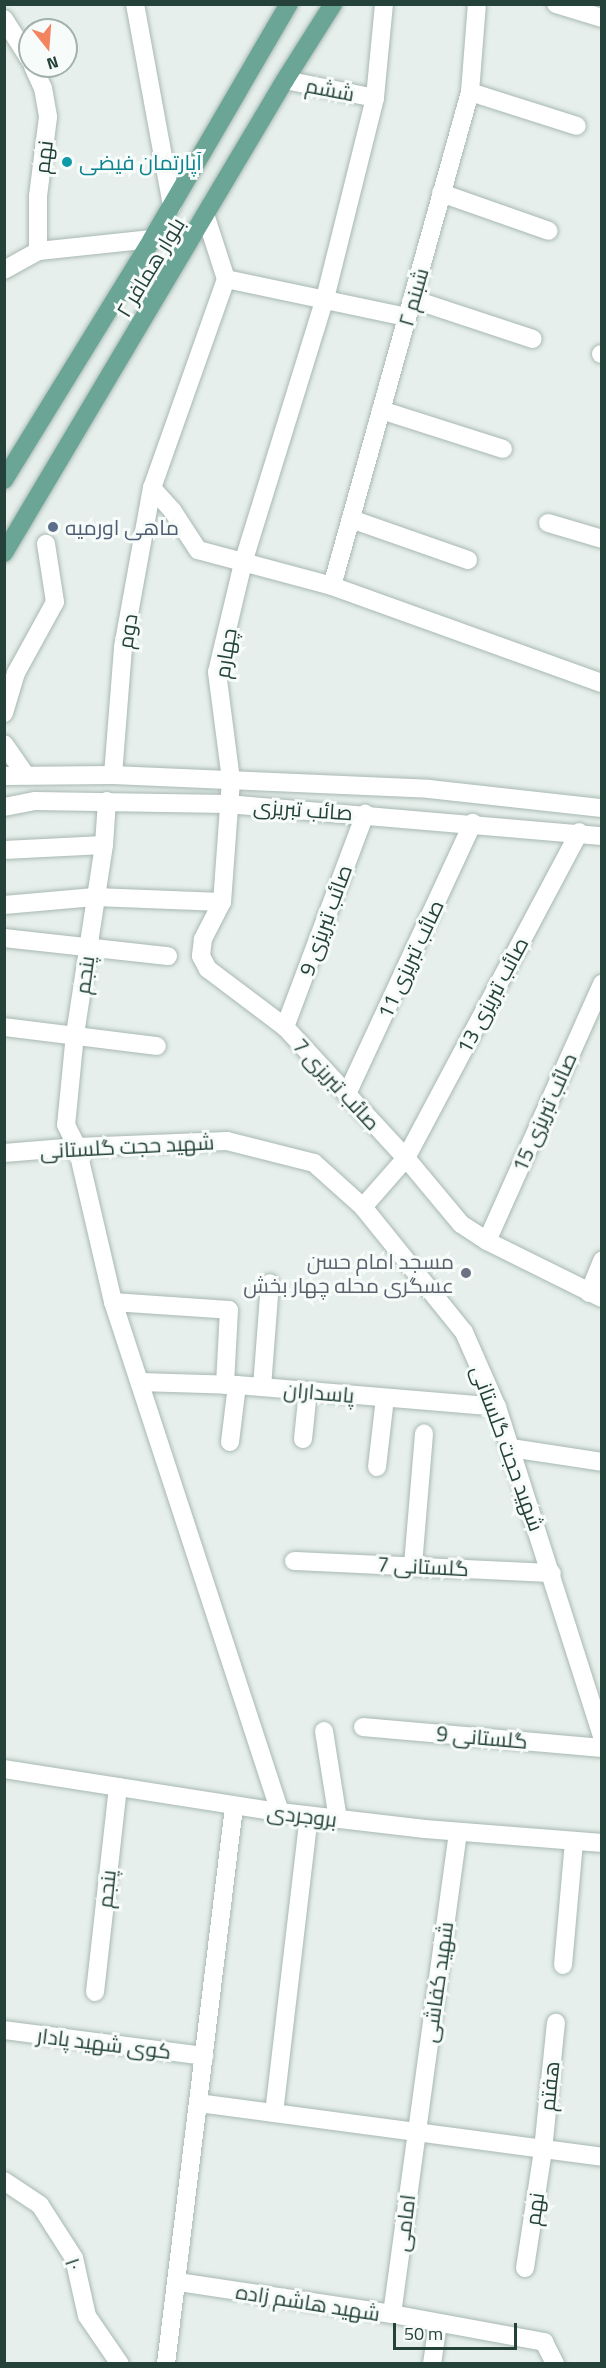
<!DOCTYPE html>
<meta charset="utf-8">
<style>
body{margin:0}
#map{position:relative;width:606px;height:2368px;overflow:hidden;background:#e6efeb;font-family:"Titillium Web",Cairo,sans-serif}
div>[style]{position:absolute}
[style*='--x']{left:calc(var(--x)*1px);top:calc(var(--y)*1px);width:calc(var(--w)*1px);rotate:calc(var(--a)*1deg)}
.roads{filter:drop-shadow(0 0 2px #a8b8b2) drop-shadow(0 0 2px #a8b8b2)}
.minor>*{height:18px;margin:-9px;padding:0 9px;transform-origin:9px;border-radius:9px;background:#fff}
.tertiary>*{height:18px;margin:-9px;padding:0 9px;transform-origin:9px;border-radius:9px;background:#fff}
.primary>*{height:18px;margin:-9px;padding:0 9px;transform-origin:9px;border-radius:9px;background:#6aa596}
.dots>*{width:16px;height:16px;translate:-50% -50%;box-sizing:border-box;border:3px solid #f7fbf9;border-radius:50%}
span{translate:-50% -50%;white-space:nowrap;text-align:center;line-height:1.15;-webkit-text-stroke:6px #f7fbf9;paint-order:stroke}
.street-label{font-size:21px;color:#24423a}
.culture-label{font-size:21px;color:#0d838f}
.left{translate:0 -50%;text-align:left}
.service-label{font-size:21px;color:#4e5e75}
.worship-label{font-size:21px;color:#5b616d}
.right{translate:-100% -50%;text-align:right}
.frame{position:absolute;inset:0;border:6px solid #24423a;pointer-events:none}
.north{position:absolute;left:18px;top:18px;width:60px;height:60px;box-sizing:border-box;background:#f7fbf9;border:2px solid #a3b1ad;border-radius:50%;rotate:163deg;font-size:16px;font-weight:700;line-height:24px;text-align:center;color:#24423a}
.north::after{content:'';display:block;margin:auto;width:21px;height:27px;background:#f4845f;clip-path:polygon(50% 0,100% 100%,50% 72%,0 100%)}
.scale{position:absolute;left:393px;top:2323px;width:124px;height:27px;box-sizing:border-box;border:3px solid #24423a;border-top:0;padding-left:8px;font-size:18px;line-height:21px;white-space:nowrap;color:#24423a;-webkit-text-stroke:4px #f7fbf9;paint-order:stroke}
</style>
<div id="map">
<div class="roads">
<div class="minor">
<div style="--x:135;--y:4;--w:205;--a:79.6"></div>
<div style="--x:384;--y:4;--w:94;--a:95.5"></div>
<div style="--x:375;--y:98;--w:206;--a:104"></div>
<div style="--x:325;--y:298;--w:277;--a:107.2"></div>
<div style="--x:243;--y:563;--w:112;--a:103.4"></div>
<div style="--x:217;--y:672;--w:109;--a:82.6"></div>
<div style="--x:231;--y:780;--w:122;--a:94.2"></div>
<div style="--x:222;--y:902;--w:42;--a:117.2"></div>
<div style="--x:203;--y:939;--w:17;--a:97"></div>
<div style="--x:201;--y:956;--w:15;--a:62"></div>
<div style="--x:208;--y:969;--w:96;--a:37"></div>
<div style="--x:285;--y:1027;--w:178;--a:47.3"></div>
<div style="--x:406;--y:1158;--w:86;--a:50.2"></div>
<div style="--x:461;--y:1224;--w:31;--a:33"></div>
<div style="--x:487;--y:1241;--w:128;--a:26.4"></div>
<div style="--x:556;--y:4;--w:48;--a:16.9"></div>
<div style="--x:4;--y:19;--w:49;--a:57.6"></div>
<div style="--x:33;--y:66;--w:24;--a:66"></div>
<div style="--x:43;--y:88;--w:29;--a:80"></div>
<div style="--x:48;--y:117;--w:80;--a:97.2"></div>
<div style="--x:38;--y:196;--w:55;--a:90"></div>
<div style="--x:285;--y:80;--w:92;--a:11.3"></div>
<div style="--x:470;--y:92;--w:112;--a:17.6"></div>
<div style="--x:441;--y:193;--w:114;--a:19.4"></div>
<div style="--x:4;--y:270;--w:39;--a:-29"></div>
<div style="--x:38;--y:251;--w:115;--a:-6"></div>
<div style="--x:226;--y:279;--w:185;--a:11.9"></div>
<div style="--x:412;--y:299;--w:127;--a:18.3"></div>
<div style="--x:601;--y:354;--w:1;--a:0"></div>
<div style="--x:381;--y:410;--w:128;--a:17.7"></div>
<div style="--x:152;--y:488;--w:30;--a:48"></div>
<div style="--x:172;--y:510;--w:48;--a:57"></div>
<div style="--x:198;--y:550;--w:139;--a:15"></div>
<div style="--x:332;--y:586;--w:287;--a:19.8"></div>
<div style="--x:351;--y:519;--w:124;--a:19.3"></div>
<div style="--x:548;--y:523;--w:56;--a:16.5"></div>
<div style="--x:332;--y:586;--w:513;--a:-74.39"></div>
<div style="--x:470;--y:92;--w:88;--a:-85.5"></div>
<div style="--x:4;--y:713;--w:42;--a:-73.3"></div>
<div style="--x:16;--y:673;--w:81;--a:-61.2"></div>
<div style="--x:55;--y:602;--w:59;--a:-98.8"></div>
<div style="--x:113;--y:775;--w:128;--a:-85.5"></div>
<div style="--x:123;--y:647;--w:162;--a:-79.7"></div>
<div style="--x:152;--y:488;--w:222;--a:-70.5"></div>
<div style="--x:226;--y:279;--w:65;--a:-107.9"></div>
<div style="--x:107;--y:801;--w:44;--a:93.9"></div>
<div style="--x:104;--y:845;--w:191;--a:98.7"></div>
<div style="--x:75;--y:1034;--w:91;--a:95.6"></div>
<div style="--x:66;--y:1125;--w:25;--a:63"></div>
<div style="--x:77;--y:1147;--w:159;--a:76.9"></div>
<div style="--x:113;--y:1302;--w:537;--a:71.87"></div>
<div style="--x:4;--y:850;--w:100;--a:-2.9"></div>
<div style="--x:4;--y:905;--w:91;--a:-5"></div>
<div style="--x:95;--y:897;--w:127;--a:2.3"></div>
<div style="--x:4;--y:938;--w:165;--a:6.3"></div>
<div style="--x:4;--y:1027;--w:154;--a:7.1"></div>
<div style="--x:285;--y:1027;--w:228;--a:-69.4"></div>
<div style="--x:347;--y:1094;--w:299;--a:-65.1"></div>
<div style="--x:4;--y:1153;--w:73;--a:-4.7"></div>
<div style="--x:77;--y:1147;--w:150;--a:-2.3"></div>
<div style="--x:227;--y:1141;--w:90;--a:14.2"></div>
<div style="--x:314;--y:1163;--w:66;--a:41.9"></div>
<div style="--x:363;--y:1207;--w:161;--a:51.1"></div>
<div style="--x:464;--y:1332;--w:82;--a:66.3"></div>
<div style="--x:497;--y:1407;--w:345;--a:72.3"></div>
<div style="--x:363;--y:1207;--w:65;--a:-48.7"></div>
<div style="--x:406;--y:1158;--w:369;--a:-62"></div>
<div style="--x:487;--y:1241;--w:282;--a:-65.9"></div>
<div style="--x:589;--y:1293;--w:35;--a:-68"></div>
<div style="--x:113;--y:1302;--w:116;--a:3.9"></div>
<div style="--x:229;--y:1310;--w:75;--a:93.1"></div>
<div style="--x:140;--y:1382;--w:97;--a:1.8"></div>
<div style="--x:237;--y:1385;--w:261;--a:4.8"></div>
<div style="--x:262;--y:1387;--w:104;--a:-85.6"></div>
<div style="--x:303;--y:1439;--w:48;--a:-84.1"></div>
<div style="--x:230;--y:1442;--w:57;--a:-83"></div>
<div style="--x:511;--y:1448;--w:92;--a:8.7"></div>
<div style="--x:377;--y:1467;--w:69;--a:-83.4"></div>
<div style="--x:294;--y:1561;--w:258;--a:2.7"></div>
<div style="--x:413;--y:1565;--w:132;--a:-85.2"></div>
<div style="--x:363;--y:1727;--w:240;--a:5"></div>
<div style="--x:324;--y:1731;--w:89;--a:81"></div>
<div style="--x:563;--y:1965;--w:124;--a:-84.9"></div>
<div style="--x:95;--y:1992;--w:206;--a:-83.6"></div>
<div style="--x:4;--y:2030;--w:202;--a:7.4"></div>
<div style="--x:199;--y:2103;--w:407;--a:7.6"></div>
<div style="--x:274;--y:2113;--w:299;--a:-83.3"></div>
<div style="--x:4;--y:2181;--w:43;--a:33.7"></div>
<div style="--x:40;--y:2205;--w:63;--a:57.3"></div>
<div style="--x:74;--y:2258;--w:59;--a:77.4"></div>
<div style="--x:87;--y:2316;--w:58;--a:55.5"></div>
<div style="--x:525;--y:2268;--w:119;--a:-81.3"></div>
<div style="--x:543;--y:2150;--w:128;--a:-84.2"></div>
<div style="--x:178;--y:2282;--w:216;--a:8.5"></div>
<div style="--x:392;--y:2314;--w:155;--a:10.4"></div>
<div style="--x:544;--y:2342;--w:25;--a:63"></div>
<div style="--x:392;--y:2314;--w:486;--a:-82.2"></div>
<div style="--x:166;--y:2364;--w:561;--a:-83.04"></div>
<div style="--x:432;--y:2364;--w:41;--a:-81.7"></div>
</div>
<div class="tertiary">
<div style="--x:4;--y:744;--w:38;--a:55"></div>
<div style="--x:4;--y:776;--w:109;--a:-0.5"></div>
<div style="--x:113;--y:775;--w:316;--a:2.5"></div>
<div style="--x:429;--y:789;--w:174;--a:6.3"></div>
<div style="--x:4;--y:807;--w:32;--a:-11"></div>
<div style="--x:35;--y:801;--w:192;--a:0.9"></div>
<div style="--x:227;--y:804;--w:376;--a:4.9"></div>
<div style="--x:4;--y:1769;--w:279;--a:8.9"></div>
<div style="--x:280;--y:1812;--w:146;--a:6.7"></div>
<div style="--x:425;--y:1829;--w:178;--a:4.5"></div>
</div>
<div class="primary">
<div style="--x:4;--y:480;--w:283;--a:-58.4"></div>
<div style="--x:152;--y:239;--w:272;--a:-59.8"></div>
<div style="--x:4;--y:553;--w:550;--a:-59.29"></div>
<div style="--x:285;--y:80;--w:90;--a:-57.7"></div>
</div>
</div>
<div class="dots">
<div style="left:67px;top:162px;background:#0f9aa8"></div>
<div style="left:53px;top:527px;background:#5c6f8a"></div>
<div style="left:466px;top:1273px;background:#6b7280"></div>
</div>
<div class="street-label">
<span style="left:330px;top:89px;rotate:11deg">ششم</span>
<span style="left:43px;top:157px;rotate:-83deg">نهم</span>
<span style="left:150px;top:267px;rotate:-59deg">بلوار همافر ۲</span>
<span style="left:413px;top:297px;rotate:-74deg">شبنم ۲</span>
<span style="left:127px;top:631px;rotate:-81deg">دوم</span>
<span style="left:225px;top:653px;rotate:-81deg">چهارم</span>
<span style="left:303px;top:809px;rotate:4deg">صائب تبریزی</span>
<span style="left:325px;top:920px;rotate:-70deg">صائب تبریزی 9</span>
<span style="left:410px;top:959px;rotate:-65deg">صائب تبریزی 11</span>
<span style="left:84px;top:975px;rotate:-82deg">پنجم</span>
<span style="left:492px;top:995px;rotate:-62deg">صائب تبریزی 13</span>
<span style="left:337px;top:1084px;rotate:47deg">صائب تبریزی 7</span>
<span style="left:544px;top:1112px;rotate:-66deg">صائب تبریزی 15</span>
<span style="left:127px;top:1146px;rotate:-3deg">شهید حجت گلستانی</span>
<span style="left:319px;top:1392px;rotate:5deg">پاسداران</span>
<span style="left:508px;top:1448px;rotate:70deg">شهید حجت گلستانی</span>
<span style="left:423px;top:1566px;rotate:3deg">گلستانی 7</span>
<span style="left:482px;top:1737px;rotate:5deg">گلستانی 9</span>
<span style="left:302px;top:1815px;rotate:7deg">بروجردی</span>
<span style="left:106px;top:1889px;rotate:-84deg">پنجم</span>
<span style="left:437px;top:1982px;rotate:-82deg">شهید کفاشی</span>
<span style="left:104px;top:2043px;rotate:7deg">کوی شهید پادار</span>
<span style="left:549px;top:2086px;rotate:-84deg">هفتم</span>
<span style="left:534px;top:2209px;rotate:-82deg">نهم</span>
<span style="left:404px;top:2223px;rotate:-83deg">امامی</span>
<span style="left:74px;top:2264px;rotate:71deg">۱۰</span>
<span style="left:308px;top:2302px;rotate:9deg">شهید هاشم زاده</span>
</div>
<div class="culture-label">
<span class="left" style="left:79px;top:162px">آپارتمان فیضی</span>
</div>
<div class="service-label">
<span class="left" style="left:65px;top:527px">ماهی اورمیه</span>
</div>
<div class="worship-label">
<span class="right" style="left:454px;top:1273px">مسجد امام حسن<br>عسگری محله چهار بخش</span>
</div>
<div class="frame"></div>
<div class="north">N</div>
<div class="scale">50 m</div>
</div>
